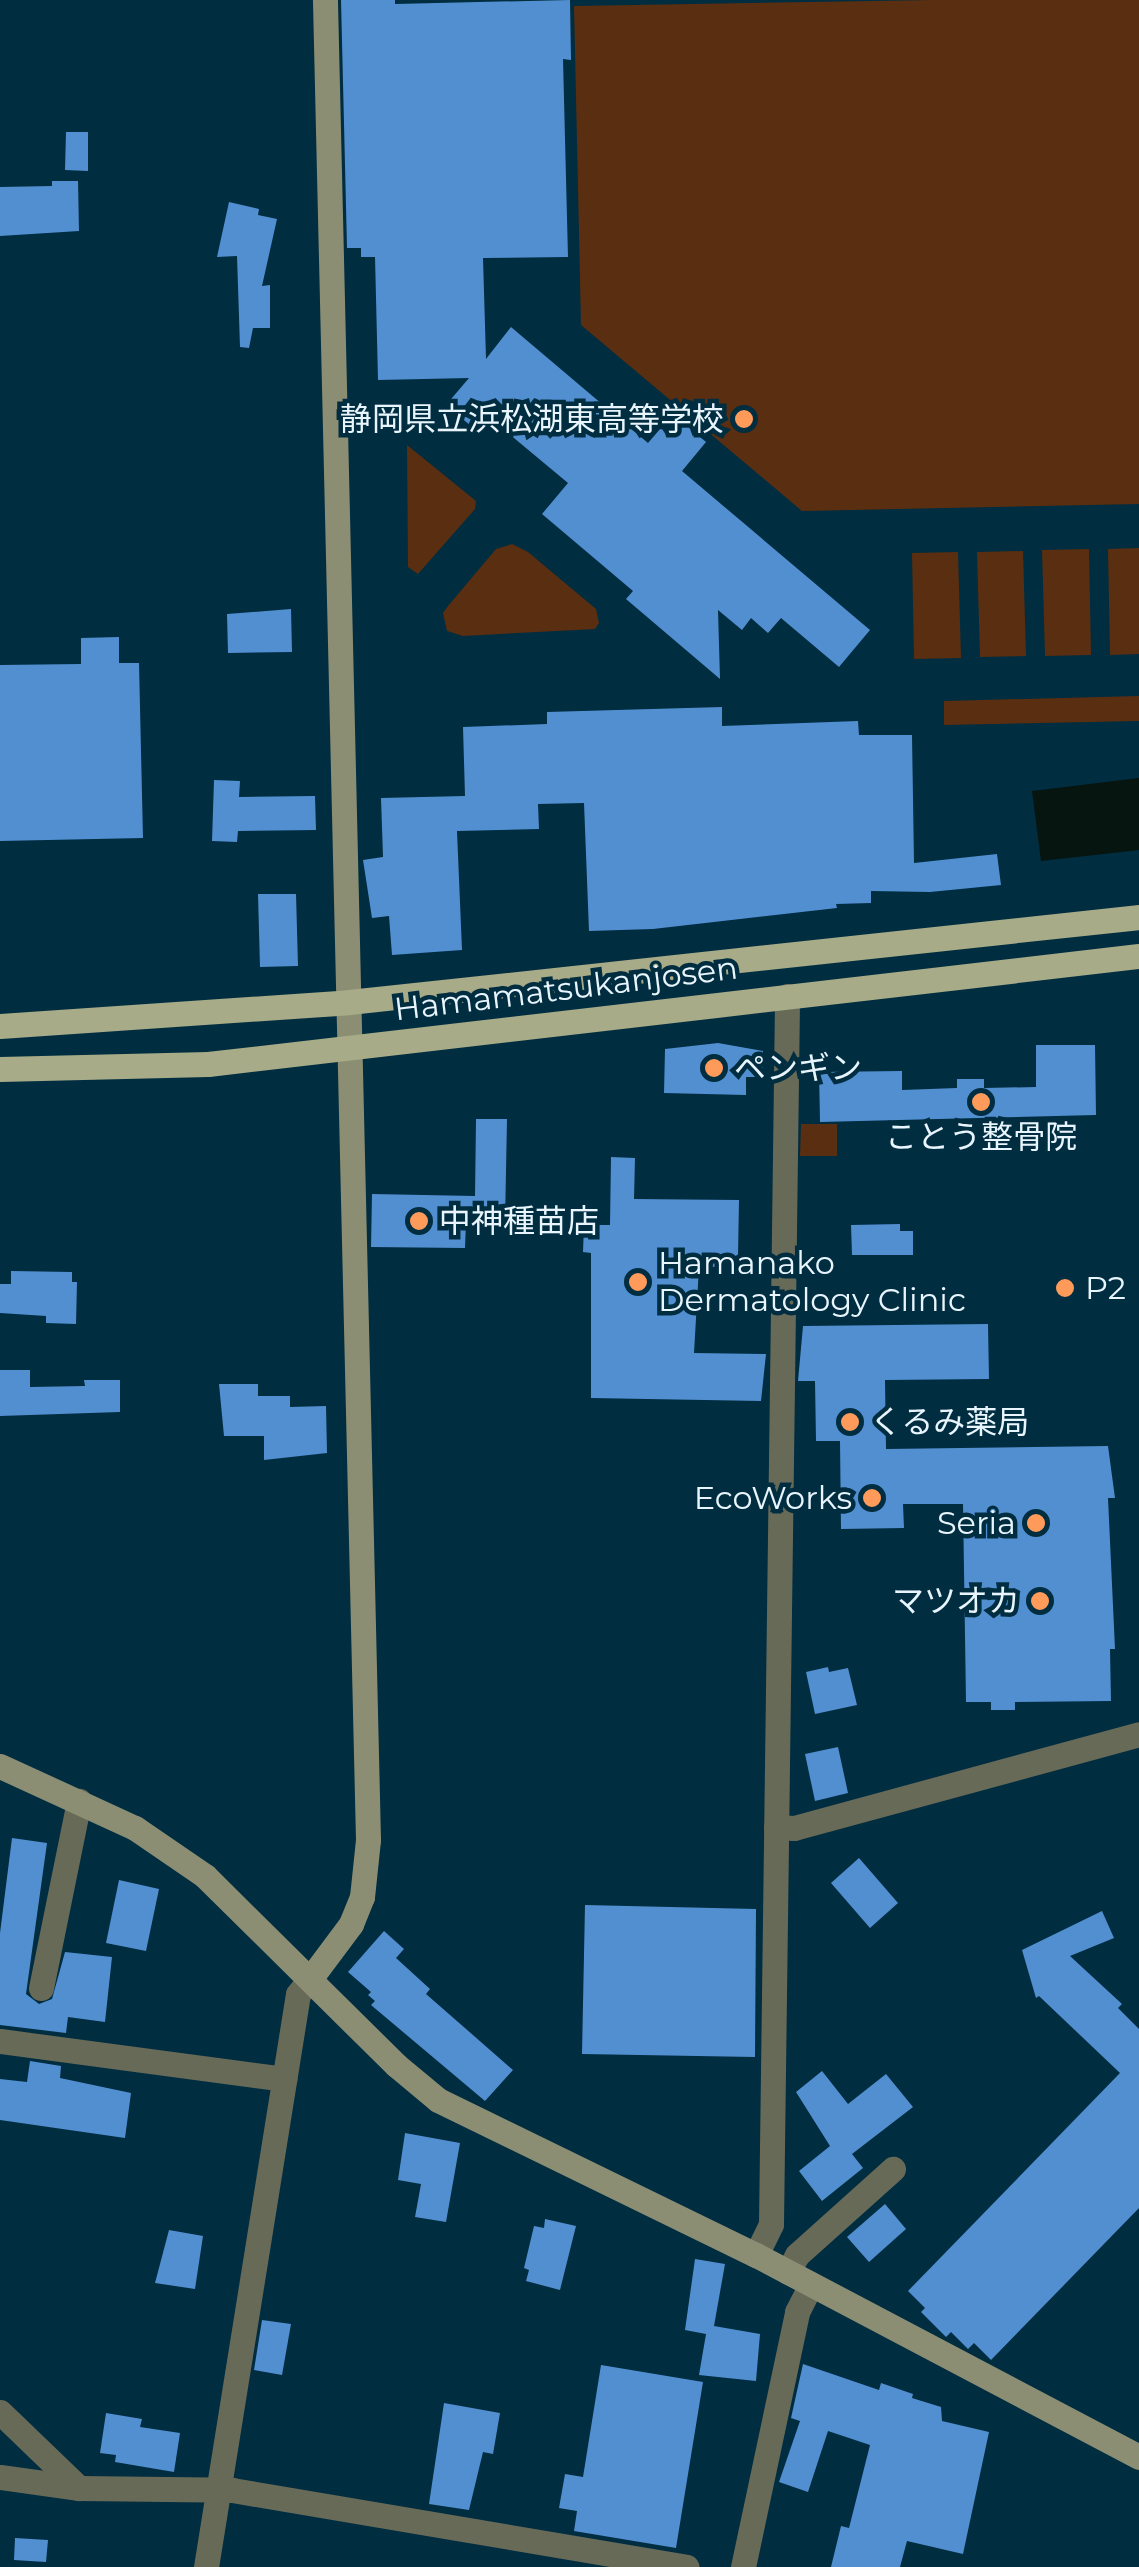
<!DOCTYPE html>
<meta charset="utf-8">
<style>
body{margin:0}
#map{position:relative;width:1139px;height:2567px;overflow:hidden;background:#002d40;font-family:Montserrat,"Noto Sans JP",sans-serif}
div>[style]{position:absolute}
[style*='--x']{left:calc(var(--x)*1px);top:calc(var(--y)*1px);width:calc(var(--w)*1px);rotate:calc(var(--a)*1deg)}
.green>*{inset:0;background:#5a2e10}
.water>*{inset:0;background:#061510}
.building>*{inset:0;background:#528fd1}
.street>*{height:25px;margin:-12.5px;padding:0 12.5px;transform-origin:12.5px;border-radius:12.5px;background:#686a58}
.secondary>*{height:25px;margin:-12.5px;padding:0 12.5px;transform-origin:12.5px;border-radius:12.5px;background:#8c8e73}
.primary>*{height:25px;margin:-12.5px;padding:0 12.5px;transform-origin:12.5px;border-radius:12.5px;background:#a7ab87}
.dots>*{width:28px;height:28px;translate:-50% -50%;box-sizing:border-box;border:5px solid #002d40;border-radius:50%}
span{translate:-50% -50%;white-space:nowrap;text-align:center;line-height:1.15;-webkit-text-stroke:9px #002d40;paint-order:stroke}
.poi-label{font-size:32px;color:#e8f5fd}
.right{translate:-100% -50%;text-align:right}
.left{translate:0 -50%;text-align:left}
.street-label{font-size:32px;color:#e8f5fd}
</style>
<div id="map">
<div class="green">
<div style="clip-path:polygon(932px 0,1139px 0,1139px 504px,802px 511px,581px 325px,574px 6px)"></div>
<div style="clip-path:polygon(407px 445px,476px 501px,475px 509px,418px 574px,408px 567px)"></div>
<div style="clip-path:polygon(512px 544px,528px 552px,596px 609px,599px 623px,595px 629px,463px 636px,447px 631px,443px 613px,448px 606px,496px 549px)"></div>
<div style="clip-path:polygon(1139px 548px,1139px 654px,1110px 655px,1108px 549px)"></div>
<div style="clip-path:polygon(1089px 549px,1091px 655px,1045px 656px,1042px 550px)"></div>
<div style="clip-path:polygon(1023px 551px,1026px 656px,980px 657px,977px 552px)"></div>
<div style="clip-path:polygon(958px 552px,961px 658px,914px 659px,912px 553px)"></div>
<div style="clip-path:polygon(1139px 696px,1139px 721px,944px 725px,944px 701px)"></div>
<div style="clip-path:polygon(801px 1124px,837px 1124px,837px 1156px,800px 1156px)"></div>
</div>
<div class="water">
<div style="clip-path:polygon(1139px 778px,1139px 850px,1041px 861px,1032px 791px)"></div>
</div>
<div class="building">
<div style="clip-path:polygon(341px 0,395px 0,395px 4px,570px 0,571px 60px,563px 59px,568px 257px,483px 258px,486px 359px,511px 327px,648px 443px,673px 414px,706px 442px,682px 471px,870px 630px,839px 667px,781px 618px,768px 633px,751px 618px,742px 630px,718px 610px,720px 679px,626px 599px,633px 591px,542px 514px,568px 483px,483px 412px,471px 426px,446px 405px,469px 378px,378px 380px,375px 257px,361px 257px,361px 248px,347px 248px)"></div>
<div style="clip-path:polygon(66px 132px,88px 132px,88px 171px,65px 170px)"></div>
<div style="clip-path:polygon(52px 181px,78px 181px,79px 231px,0 236px,0 187px,52px 186px)"></div>
<div style="clip-path:polygon(229px 202px,259px 209px,258px 215px,277px 219px,262px 286px,270px 285px,270px 328px,253px 328px,249px 348px,240px 347px,237px 256px,217px 257px)"></div>
<div style="clip-path:polygon(291px 609px,292px 652px,228px 653px,227px 614px)"></div>
<div style="clip-path:polygon(119px 637px,119px 663px,139px 663px,143px 838px,0 841px,0 665px,81px 664px,81px 638px)"></div>
<div style="clip-path:polygon(722px 707px,722px 726px,858px 721px,859px 735px,912px 735px,914px 863px,997px 854px,1001px 885px,930px 892px,871px 891px,871px 903px,836px 904px,837px 908px,653px 929px,589px 931px,584px 803px,538px 804px,539px 829px,457px 831px,462px 950px,392px 955px,389px 916px,372px 918px,363px 860px,383px 857px,381px 798px,465px 796px,463px 727px,547px 724px,547px 712px)"></div>
<div style="clip-path:polygon(214px 780px,240px 781px,239px 797px,315px 796px,316px 830px,238px 831px,237px 842px,212px 841px)"></div>
<div style="clip-path:polygon(258px 894px,296px 894px,298px 966px,260px 967px)"></div>
<div style="clip-path:polygon(718px 1043px,763px 1051px,763px 1077px,746px 1077px,746px 1095px,664px 1093px,665px 1049px)"></div>
<div style="clip-path:polygon(1036px 1045px,1095px 1045px,1096px 1115px,820px 1122px,819px 1072px,902px 1071px,902px 1090px,957px 1088px,957px 1079px,984px 1079px,984px 1088px,1036px 1087px)"></div>
<div style="clip-path:polygon(476px 1119px,507px 1119px,505px 1223px,466px 1222px,465px 1248px,371px 1247px,372px 1194px,475px 1196px)"></div>
<div style="clip-path:polygon(611px 1157px,635px 1158px,634px 1199px,739px 1200px,738px 1256px,716px 1256px,716px 1267px,699px 1267px,694px 1353px,766px 1354px,761px 1401px,591px 1398px,591px 1253px,583px 1252px,584px 1225px,610px 1225px)"></div>
<div style="clip-path:polygon(900px 1224px,900px 1231px,913px 1231px,913px 1255px,852px 1255px,851px 1225px)"></div>
<div style="clip-path:polygon(11px 1271px,72px 1272px,72px 1282px,77px 1282px,76px 1324px,46px 1323px,46px 1316px,0 1313px,0 1284px,11px 1284px)"></div>
<div style="clip-path:polygon(988px 1324px,989px 1379px,885px 1380px,886px 1449px,1108px 1446px,1115px 1498px,1108px 1498px,1115px 1649px,1110px 1649px,1111px 1701px,1015px 1702px,1015px 1710px,991px 1710px,991px 1702px,966px 1702px,963px 1504px,903px 1504px,904px 1528px,841px 1529px,840px 1441px,816px 1441px,815px 1381px,798px 1381px,803px 1326px)"></div>
<div style="clip-path:polygon(0 1370px,30px 1370px,30px 1387px,85px 1386px,84px 1380px,120px 1380px,120px 1412px,0 1416px)"></div>
<div style="clip-path:polygon(219px 1384px,258px 1384px,258px 1396px,290px 1396px,290px 1407px,326px 1406px,327px 1453px,264px 1460px,264px 1436px,224px 1436px)"></div>
<div style="clip-path:polygon(828px 1667px,829px 1672px,848px 1668px,857px 1705px,815px 1714px,806px 1672px)"></div>
<div style="clip-path:polygon(838px 1747px,848px 1793px,815px 1801px,805px 1754px)"></div>
<div style="clip-path:polygon(12px 1838px,47px 1843px,26px 1994px,39px 2004px,52px 1999px,65px 1952px,112px 1957px,105px 2022px,68px 2017px,66px 2033px,0 2025px,0 1933px)"></div>
<div style="clip-path:polygon(859px 1858px,898px 1903px,870px 1928px,831px 1883px)"></div>
<div style="clip-path:polygon(119px 1880px,159px 1889px,146px 1951px,106px 1943px)"></div>
<div style="clip-path:polygon(585px 1905px,756px 1909px,755px 2057px,582px 2054px)"></div>
<div style="clip-path:polygon(1102px 1911px,1114px 1938px,1070px 1956px,1122px 2004px,1118px 2008px,1139px 2029px,1139px 2208px,991px 2360px,974px 2343px,968px 2349px,951px 2332px,946px 2337px,921px 2312px,925px 2308px,908px 2291px,1120px 2073px,1039px 1996px,1036px 1998px,1022px 1950px)"></div>
<div style="clip-path:polygon(384px 1931px,404px 1949px,396px 1958px,430px 1989px,426px 1994px,513px 2070px,485px 2101px,371px 2005px,375px 2001px,368px 1995px,371px 1992px,348px 1972px)"></div>
<div style="clip-path:polygon(30px 2061px,61px 2066px,60px 2078px,131px 2093px,125px 2138px,0 2120px,0 2079px,27px 2082px)"></div>
<div style="clip-path:polygon(822px 2071px,848px 2104px,886px 2074px,913px 2107px,852px 2154px,863px 2168px,822px 2201px,799px 2171px,830px 2146px,796px 2092px)"></div>
<div style="clip-path:polygon(405px 2133px,460px 2143px,446px 2222px,415px 2217px,421px 2184px,398px 2180px)"></div>
<div style="clip-path:polygon(885px 2204px,906px 2229px,869px 2262px,847px 2237px)"></div>
<div style="clip-path:polygon(545px 2219px,576px 2226px,560px 2290px,526px 2281px,529px 2270px,524px 2268px,534px 2226px,544px 2228px)"></div>
<div style="clip-path:polygon(169px 2230px,203px 2236px,195px 2289px,155px 2283px)"></div>
<div style="clip-path:polygon(695px 2259px,725px 2264px,714px 2326px,760px 2334px,756px 2381px,699px 2375px,706px 2334px,685px 2330px)"></div>
<div style="clip-path:polygon(262px 2320px,291px 2324px,282px 2375px,254px 2370px)"></div>
<div style="clip-path:polygon(803px 2364px,879px 2390px,881px 2383px,913px 2394px,912px 2398px,941px 2407px,942px 2421px,989px 2432px,963px 2554px,907px 2541px,900px 2567px,831px 2567px,841px 2526px,849px 2528px,870px 2445px,828px 2431px,808px 2492px,779px 2482px,800px 2421px,791px 2418px)"></div>
<div style="clip-path:polygon(601px 2365px,703px 2382px,676px 2548px,574px 2531px,577px 2511px,559px 2508px,565px 2474px,583px 2477px)"></div>
<div style="clip-path:polygon(444px 2403px,500px 2413px,493px 2454px,483px 2452px,469px 2510px,429px 2504px)"></div>
<div style="clip-path:polygon(106px 2413px,142px 2419px,140px 2427px,180px 2433px,174px 2472px,115px 2462px,116px 2455px,100px 2453px)"></div>
<div style="clip-path:polygon(15px 2538px,48px 2540px,46px 2562px,14px 2560px)"></div>
</div>
<div class="street">
<div style="--x:776;--y:1827;--w:18;--a:3"></div>
<div style="--x:794;--y:1828;--w:358;--a:-15.2"></div>
<div style="--x:41;--y:1988;--w:191;--a:-78.5"></div>
<div style="--x:0;--y:2041;--w:287;--a:7.6"></div>
<div style="--x:756;--y:2255;--w:34;--a:-64"></div>
<div style="--x:771;--y:2224;--w:1228;--a:-89.25"></div>
<div style="--x:788;--y:2272;--w:19;--a:-62"></div>
<div style="--x:797;--y:2255;--w:129;--a:-41.9"></div>
<div style="--x:0;--y:2412;--w:110;--a:43.9"></div>
<div style="--x:0;--y:2477;--w:80;--a:7.9"></div>
<div style="--x:79;--y:2488;--w:153;--a:0.7"></div>
<div style="--x:232;--y:2490;--w:461;--a:9.6"></div>
<div style="--x:206;--y:2567;--w:580;--a:-80.88"></div>
<div style="--x:298;--y:1994;--w:19;--a:-51"></div>
<div style="--x:743;--y:2567;--w:261;--a:-78"></div>
<div style="--x:797;--y:2312;--w:31;--a:-63"></div>
</div>
<div class="secondary">
<div style="--x:0;--y:1766;--w:149;--a:24.7"></div>
<div style="--x:135;--y:1828;--w:85;--a:34.4"></div>
<div style="--x:205;--y:1876;--w:269;--a:44.7"></div>
<div style="--x:396;--y:2065;--w:55;--a:39.8"></div>
<div style="--x:438;--y:2100;--w:354;--a:26"></div>
<div style="--x:756;--y:2255;--w:433;--a:27.8"></div>
<div style="--x:310;--y:1979;--w:69;--a:-53.3"></div>
<div style="--x:351;--y:1924;--w:29;--a:-68"></div>
<div style="--x:362;--y:1897;--w:57;--a:-84"></div>
<div style="--x:368;--y:1840;--w:1841;--a:-91.34"></div>
</div>
<div class="primary">
<div style="--x:0;--y:1026;--w:350;--a:-3.9"></div>
<div style="--x:349;--y:1002;--w:795;--a:-6.14"></div>
<div style="--x:0;--y:1069;--w:208;--a:-1.4"></div>
<div style="--x:208;--y:1064;--w:937;--a:-6.62"></div>
</div>
<div class="dots">
<div style="left:744px;top:419px;background:#ff9b5a"></div>
<div style="left:714px;top:1068px;background:#ff9b5a"></div>
<div style="left:981px;top:1102px;background:#ff9b5a"></div>
<div style="left:419px;top:1221px;background:#ff9b5a"></div>
<div style="left:638px;top:1282px;background:#ff9b5a"></div>
<div style="left:1065px;top:1288px;background:#ff9b5a"></div>
<div style="left:850px;top:1422px;background:#ff9b5a"></div>
<div style="left:872px;top:1498px;background:#ff9b5a"></div>
<div style="left:1036px;top:1523px;background:#ff9b5a"></div>
<div style="left:1040px;top:1601px;background:#ff9b5a"></div>
</div>
<div class="poi-label">
<span class="right" style="left:724px;top:419px">静岡県立浜松湖東高等学校</span>
<span class="left" style="left:734px;top:1068px">ペンギン</span>
<span style="left:981px;top:1137px">ことう整骨院</span>
<span class="left" style="left:439px;top:1221px">中神種苗店</span>
<span class="left" style="left:658px;top:1282px">Hamanako<br>Dermatology Clinic</span>
<span class="left" style="left:1085px;top:1288px">P2</span>
<span class="left" style="left:870px;top:1422px">くるみ薬局</span>
<span class="right" style="left:852px;top:1498px">EcoWorks</span>
<span class="right" style="left:1016px;top:1523px">Seria</span>
<span class="right" style="left:1020px;top:1601px">マツオカ</span>
</div>
<div class="street-label">
<span style="left:566px;top:989px;rotate:-7deg">Hamamatsukanjosen</span>
</div>
</div>
